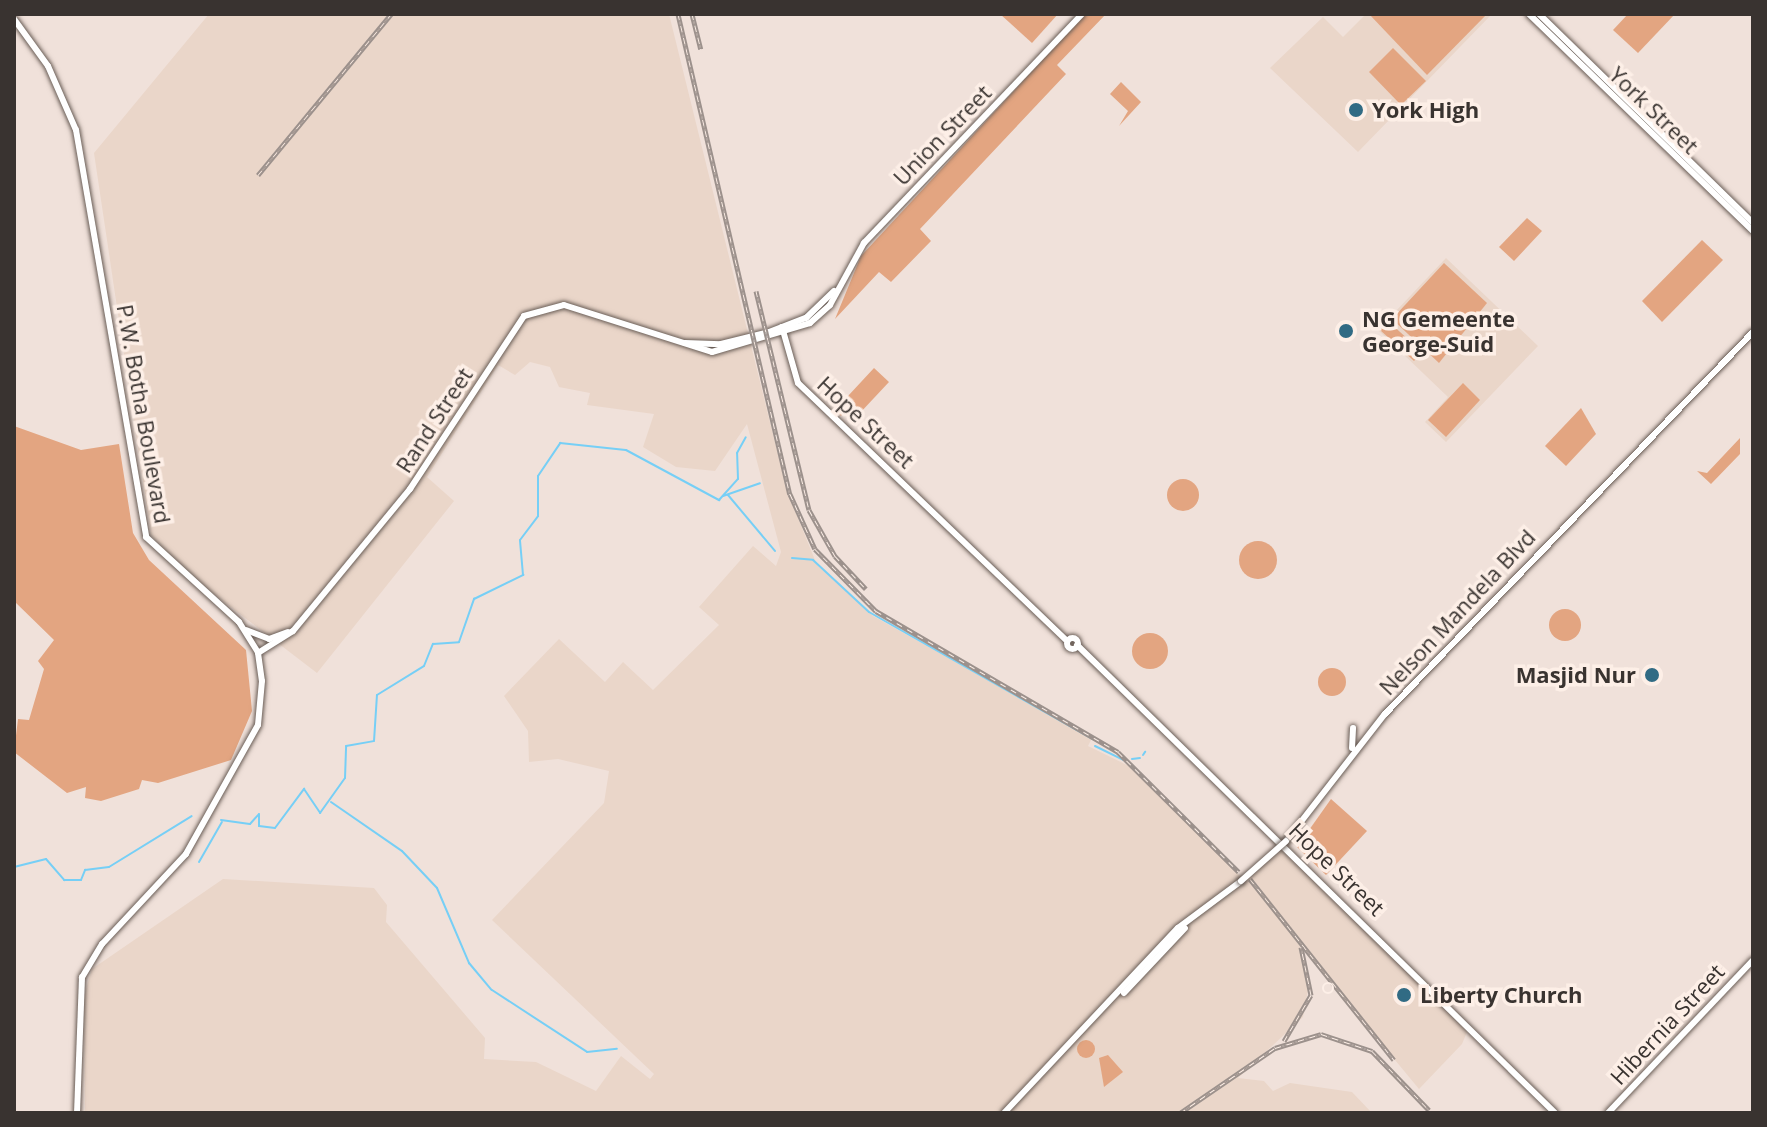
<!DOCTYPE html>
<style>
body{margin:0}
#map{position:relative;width:1767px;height:1127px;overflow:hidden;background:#f0e1da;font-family:"Open Sans",sans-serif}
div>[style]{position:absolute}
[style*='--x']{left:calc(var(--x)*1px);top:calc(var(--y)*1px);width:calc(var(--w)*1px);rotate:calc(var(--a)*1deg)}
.built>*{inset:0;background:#ead6c9}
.green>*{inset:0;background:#e3a581}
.round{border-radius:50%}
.stream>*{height:2px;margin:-1px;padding:0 1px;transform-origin:1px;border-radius:1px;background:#76cff6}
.roads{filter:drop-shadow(0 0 2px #695d56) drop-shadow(0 0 2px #695d56)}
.secondary>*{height:6px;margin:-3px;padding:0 3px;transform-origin:3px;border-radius:3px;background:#fff}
.secondary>.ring{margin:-3px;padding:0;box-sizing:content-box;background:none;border:6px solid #fff;border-radius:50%}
.rail>*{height:5px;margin-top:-2.5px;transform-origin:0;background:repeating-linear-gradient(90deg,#fdefe7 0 6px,#9c918c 0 12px);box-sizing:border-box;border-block:2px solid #9c918c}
.rail>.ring{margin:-1px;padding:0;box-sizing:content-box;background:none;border:2px solid #fdefe7;border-radius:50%}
.bridges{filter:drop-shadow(0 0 2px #695d56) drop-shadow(0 0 2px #695d56)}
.secondary-bridge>*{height:6px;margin:-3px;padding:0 3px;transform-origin:3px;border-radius:3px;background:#fff}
.dots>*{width:22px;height:22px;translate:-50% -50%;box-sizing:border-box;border:4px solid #fdefe7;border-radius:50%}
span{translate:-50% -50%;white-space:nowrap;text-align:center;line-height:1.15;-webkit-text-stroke:7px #fdefe7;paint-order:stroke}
.poi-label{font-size:22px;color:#393330;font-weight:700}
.left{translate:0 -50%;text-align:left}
.right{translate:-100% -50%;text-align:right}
.street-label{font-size:22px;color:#393330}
.frame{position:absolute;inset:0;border:16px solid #393330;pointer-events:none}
</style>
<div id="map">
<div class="built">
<div style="clip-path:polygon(209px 14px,669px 14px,787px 491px,817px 565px,873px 616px,1092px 738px,1088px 746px,1131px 767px,1245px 881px,1284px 847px,1433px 991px,1467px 1032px,1462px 1044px,1419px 1089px,1299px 944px,1310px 980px,1303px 1017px,1238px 1078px,1264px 1081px,1273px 1091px,1290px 1083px,1352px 1092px,1372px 1113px,85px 1113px,84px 996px,92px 969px,223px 879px,374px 888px,387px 905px,386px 922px,485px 1038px,484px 1059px,536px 1062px,596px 1091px,621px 1056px,650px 1079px,654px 1074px,492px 920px,604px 803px,609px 771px,558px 759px,529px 762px,528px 731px,504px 696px,559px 639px,605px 682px,623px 662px,653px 690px,719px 625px,699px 607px,753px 546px,776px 566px,781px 552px,747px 424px,715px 471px,676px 467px,643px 447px,654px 414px,587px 405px,590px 393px,559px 387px,550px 367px,530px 362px,515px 375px,498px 365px,427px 477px,454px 501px,317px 673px,189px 575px,151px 535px,94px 153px)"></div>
<div style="clip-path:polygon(1366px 14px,1492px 14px,1358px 152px,1270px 68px,1323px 17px,1343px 37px)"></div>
<div style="clip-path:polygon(1446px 258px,1538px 346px,1446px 442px,1425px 422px,1448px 397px,1378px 330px)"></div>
</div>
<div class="green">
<div style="clip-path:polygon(1000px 14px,1058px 14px,1032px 43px)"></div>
<div style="clip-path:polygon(1085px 14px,1106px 14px,1057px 65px,1066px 74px,920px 229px,931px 241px,891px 282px,879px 272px,835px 319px,861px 256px)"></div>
<div style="clip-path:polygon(1369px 14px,1487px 14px,1427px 75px)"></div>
<div style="clip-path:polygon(1628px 14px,1675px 14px,1638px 53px,1613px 30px)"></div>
<div style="clip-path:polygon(1393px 48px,1426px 81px,1401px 105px,1369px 72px)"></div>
<div style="clip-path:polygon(1121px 82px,1141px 102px,1119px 126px,1128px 111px,1110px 94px)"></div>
<div style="clip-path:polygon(1527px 218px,1542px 231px,1514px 261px,1499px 247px)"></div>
<div style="clip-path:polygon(1702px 240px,1723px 260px,1662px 322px,1642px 301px)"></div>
<div style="clip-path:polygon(1444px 263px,1487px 303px,1439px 363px,1392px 319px)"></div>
<div style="clip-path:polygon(1388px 321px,1422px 352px,1414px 361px,1380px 330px)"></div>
<div style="clip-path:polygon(874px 368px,889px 382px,859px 414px,850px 406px,841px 416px,835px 410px)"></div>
<div style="clip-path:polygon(1463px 383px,1480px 400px,1446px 437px,1428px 420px)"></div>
<div style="clip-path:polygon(1581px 408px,1596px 434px,1566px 466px,1545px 446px)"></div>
<div style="clip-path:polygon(14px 426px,81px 450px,119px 444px,133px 533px,149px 560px,246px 650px,252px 711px,231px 760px,158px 783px,142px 780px,139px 789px,101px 801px,85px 798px,86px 787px,67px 793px,14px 752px,18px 719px,29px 720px,44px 669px,38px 661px,54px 640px,14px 601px)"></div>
<div style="clip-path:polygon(1740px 438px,1740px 454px,1711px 484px,1697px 471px,1707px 473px)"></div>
<div class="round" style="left:1167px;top:479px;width:32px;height:32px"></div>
<div class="round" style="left:1239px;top:541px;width:38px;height:38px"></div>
<div class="round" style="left:1549px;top:609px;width:32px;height:32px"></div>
<div class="round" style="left:1132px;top:633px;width:36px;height:36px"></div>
<div class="round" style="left:1318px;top:668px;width:28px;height:28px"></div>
<div style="clip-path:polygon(1331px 799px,1367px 831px,1326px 875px,1297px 847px)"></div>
<div class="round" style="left:1077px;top:1040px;width:18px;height:18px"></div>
<div style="clip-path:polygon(1108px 1055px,1123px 1072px,1104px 1087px,1099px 1058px)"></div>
</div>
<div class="stream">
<div style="--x:728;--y:495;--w:73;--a:50"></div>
<div style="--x:723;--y:496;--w:39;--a:-19"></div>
<div style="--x:792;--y:558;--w:21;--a:5"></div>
<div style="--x:813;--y:560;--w:76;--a:42.9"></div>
<div style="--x:869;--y:612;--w:257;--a:29.6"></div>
<div style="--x:1095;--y:746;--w:32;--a:26"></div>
<div style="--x:1143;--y:755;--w:4;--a:-56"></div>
<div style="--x:1132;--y:759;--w:8;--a:-7"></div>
<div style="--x:331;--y:802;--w:86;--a:34.6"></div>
<div style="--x:402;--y:851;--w:51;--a:46.6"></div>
<div style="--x:437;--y:888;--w:82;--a:66.9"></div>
<div style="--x:469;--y:963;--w:35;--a:50"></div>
<div style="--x:492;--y:990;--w:113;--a:33.1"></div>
<div style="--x:587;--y:1052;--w:30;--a:-6"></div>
<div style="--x:221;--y:820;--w:29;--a:8"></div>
<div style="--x:250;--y:824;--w:13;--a:-48"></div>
<div style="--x:259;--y:814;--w:12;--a:90"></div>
<div style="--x:259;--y:826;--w:16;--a:7"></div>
<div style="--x:275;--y:828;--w:49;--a:-53.4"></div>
<div style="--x:304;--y:789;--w:29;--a:56"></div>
<div style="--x:320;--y:813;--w:43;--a:-54.5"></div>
<div style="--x:345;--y:778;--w:32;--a:-88"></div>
<div style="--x:346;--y:746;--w:28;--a:-10"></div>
<div style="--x:374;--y:741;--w:46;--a:-86.3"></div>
<div style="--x:377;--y:695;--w:55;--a:-31.7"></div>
<div style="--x:424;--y:666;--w:24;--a:-68"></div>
<div style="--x:433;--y:644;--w:26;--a:-4"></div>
<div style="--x:459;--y:642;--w:46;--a:-70.8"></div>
<div style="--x:474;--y:599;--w:55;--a:-26.1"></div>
<div style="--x:523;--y:575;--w:35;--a:-95"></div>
<div style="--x:520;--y:540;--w:30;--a:-53"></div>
<div style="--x:538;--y:516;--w:40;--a:-90"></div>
<div style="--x:538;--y:476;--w:40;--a:-56"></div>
<div style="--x:560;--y:443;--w:66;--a:6.1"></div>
<div style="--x:626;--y:450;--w:106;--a:28.3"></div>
<div style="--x:719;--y:500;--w:28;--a:-48"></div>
<div style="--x:738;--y:479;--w:26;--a:-92"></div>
<div style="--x:737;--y:453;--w:18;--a:-61"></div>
<div style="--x:199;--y:862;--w:46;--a:-60.1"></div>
<div style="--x:14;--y:867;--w:33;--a:-14"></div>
<div style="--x:46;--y:859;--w:28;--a:49"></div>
<div style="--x:64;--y:880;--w:17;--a:0"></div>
<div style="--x:81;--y:880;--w:11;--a:-68"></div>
<div style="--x:85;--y:870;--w:24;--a:-7"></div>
<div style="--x:109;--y:867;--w:97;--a:-31.6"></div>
</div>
<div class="roads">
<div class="secondary">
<div style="--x:1529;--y:14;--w:312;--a:44.1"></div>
<div style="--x:1539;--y:14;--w:299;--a:44.3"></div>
<div style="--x:14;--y:19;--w:58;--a:54.1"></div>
<div style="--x:48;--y:66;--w:70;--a:66.4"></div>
<div style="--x:76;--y:130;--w:413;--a:80.2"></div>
<div style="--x:146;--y:537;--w:126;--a:42.4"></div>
<div style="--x:239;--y:622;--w:36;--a:58"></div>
<div style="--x:258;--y:653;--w:28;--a:82"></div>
<div style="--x:262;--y:681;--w:44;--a:95.2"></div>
<div style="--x:258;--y:725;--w:148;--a:119.2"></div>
<div style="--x:186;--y:854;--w:123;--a:133"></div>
<div style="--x:102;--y:944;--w:39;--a:121"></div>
<div style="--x:82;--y:977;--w:136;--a:92.1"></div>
<div style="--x:782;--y:327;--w:58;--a:74.1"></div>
<div style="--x:798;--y:383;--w:373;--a:43.8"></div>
<div style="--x:685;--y:343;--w:36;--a:2"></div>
<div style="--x:721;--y:344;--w:49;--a:-14"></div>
<div style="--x:769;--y:332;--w:40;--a:-21"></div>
<div style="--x:806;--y:318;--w:39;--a:-44"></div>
<div style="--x:246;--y:630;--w:25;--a:21"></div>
<div style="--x:269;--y:639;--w:20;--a:-20"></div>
<div class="ring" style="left:1066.5px;top:637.5px;width:5px;height:5px"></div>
<div style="--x:1077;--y:645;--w:669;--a:44.39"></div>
<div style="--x:258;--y:653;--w:41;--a:-32.2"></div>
<div style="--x:293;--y:631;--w:184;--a:-50.5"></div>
<div style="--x:410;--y:489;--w:207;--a:-56.6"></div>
<div style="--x:524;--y:316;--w:41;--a:-15.4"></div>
<div style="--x:564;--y:305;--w:155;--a:17.6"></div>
<div style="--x:712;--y:352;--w:102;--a:-16.5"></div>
<div style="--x:810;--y:323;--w:27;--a:-42"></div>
<div style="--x:830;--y:305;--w:71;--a:-61.3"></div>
<div style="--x:864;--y:243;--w:316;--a:-46.4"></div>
<div style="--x:1352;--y:748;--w:20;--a:-87"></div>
<div style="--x:1286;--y:841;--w:161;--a:-52.1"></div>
<div style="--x:1385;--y:714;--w:530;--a:-46.07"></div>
<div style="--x:1124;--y:993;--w:89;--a:-46.8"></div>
<div style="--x:1004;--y:1113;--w:254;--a:-46.8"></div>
<div style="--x:1178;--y:928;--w:79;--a:-36.7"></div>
<div style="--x:1608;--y:1113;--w:211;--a:-46.5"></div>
</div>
</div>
<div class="rail">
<div style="--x:678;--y:14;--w:493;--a:76.9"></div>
<div style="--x:790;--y:494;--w:60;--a:65.6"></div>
<div style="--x:815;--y:549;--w:87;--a:45.5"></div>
<div style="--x:876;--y:611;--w:280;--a:30.2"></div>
<div style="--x:1118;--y:752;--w:170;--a:44.8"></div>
<div style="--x:692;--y:14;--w:36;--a:76"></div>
<div style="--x:258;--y:175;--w:209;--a:-50.4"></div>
<div style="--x:756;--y:291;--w:225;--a:76.4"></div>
<div style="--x:809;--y:510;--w:53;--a:60.5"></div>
<div style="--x:835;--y:556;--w:45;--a:46.8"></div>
<div style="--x:1250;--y:879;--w:231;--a:51.5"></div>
<div class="ring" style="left:1323px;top:983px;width:8px;height:8px"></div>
<div style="--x:1284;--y:1041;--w:53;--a:-59.6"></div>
<div style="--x:1311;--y:995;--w:49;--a:-101.8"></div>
<div style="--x:1180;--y:1113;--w:115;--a:-34.4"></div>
<div style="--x:1275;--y:1048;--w:48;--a:-16.9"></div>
<div style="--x:1321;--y:1034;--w:54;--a:18.4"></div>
<div style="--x:1372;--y:1051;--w:82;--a:46"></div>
</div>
<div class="bridges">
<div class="secondary-bridge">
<div style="--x:1241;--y:881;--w:60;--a:-41.6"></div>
</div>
</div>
<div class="dots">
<div style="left:1356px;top:110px;background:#316b84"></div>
<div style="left:1346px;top:331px;background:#316b84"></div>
<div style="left:1652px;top:675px;background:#316b84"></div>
<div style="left:1404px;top:995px;background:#316b84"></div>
</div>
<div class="poi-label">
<span class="left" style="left:1372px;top:110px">York High</span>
<span class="left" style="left:1362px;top:331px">NG Gemeente<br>George-Suid</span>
<span class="right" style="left:1636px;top:675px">Masjid Nur</span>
<span class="left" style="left:1420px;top:995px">Liberty Church</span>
</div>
<div class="street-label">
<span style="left:1654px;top:110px;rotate:44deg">York Street</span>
<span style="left:942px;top:135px;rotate:-46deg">Union Street</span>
<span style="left:144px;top:414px;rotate:80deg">P.W. Botha Boulevard</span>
<span style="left:434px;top:420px;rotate:-57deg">Rand Street</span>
<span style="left:866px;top:422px;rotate:43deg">Hope Street</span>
<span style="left:1457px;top:612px;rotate:-47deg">Nelson Mandela Blvd</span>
<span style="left:1337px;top:869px;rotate:44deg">Hope Street</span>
<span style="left:1667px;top:1024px;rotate:-47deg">Hibernia Street</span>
</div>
<div class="frame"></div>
</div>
